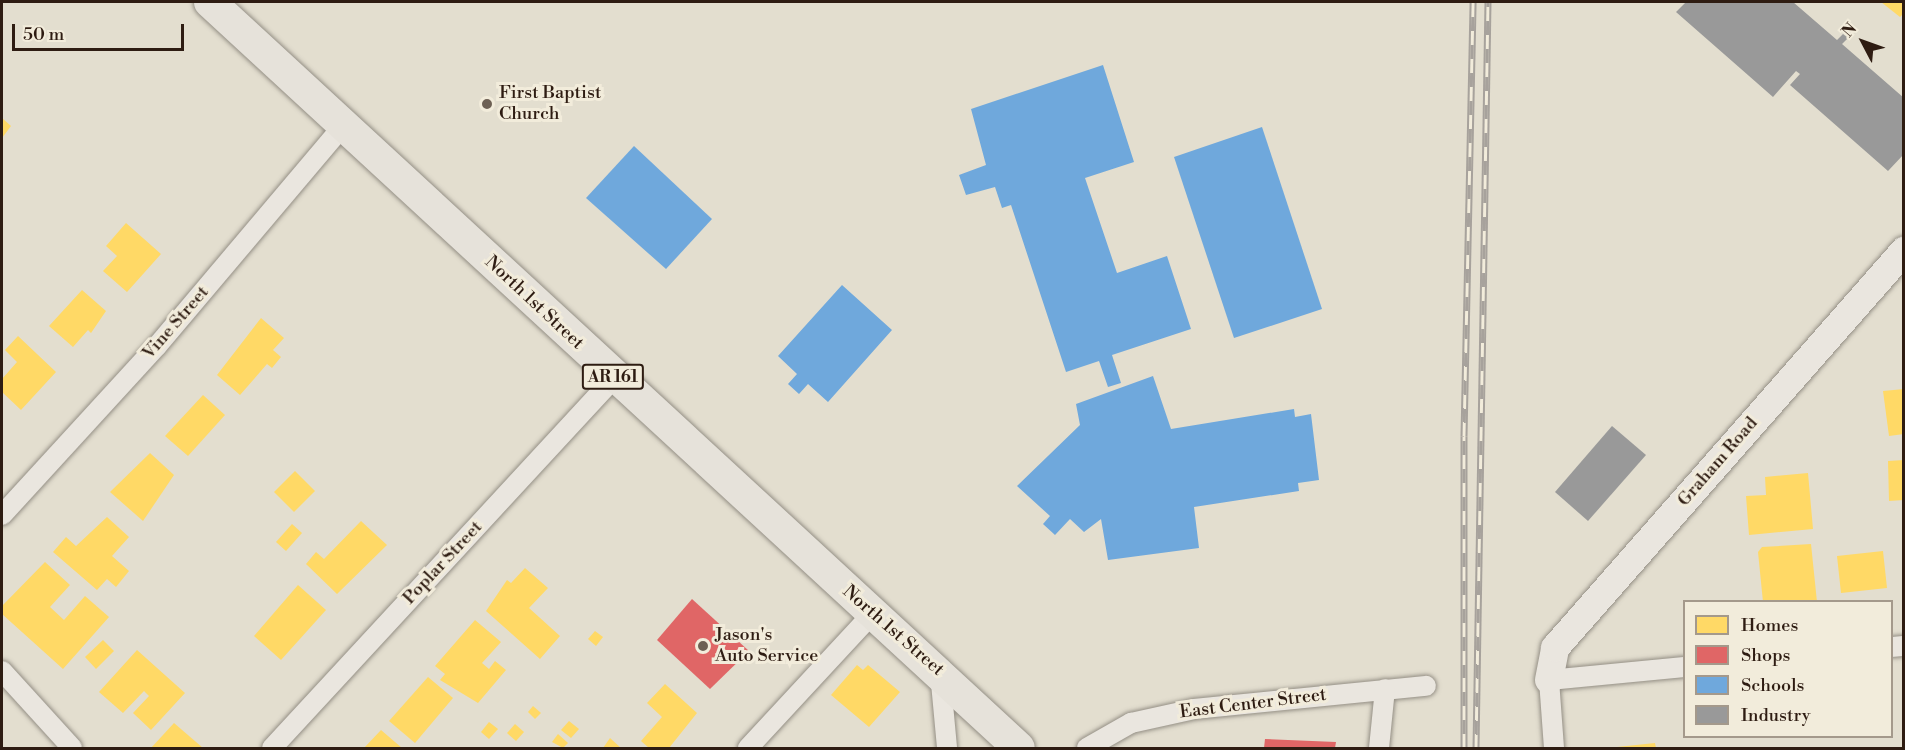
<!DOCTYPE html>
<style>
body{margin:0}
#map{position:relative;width:1905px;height:750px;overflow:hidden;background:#e3decf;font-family:"Libre Bodoni",serif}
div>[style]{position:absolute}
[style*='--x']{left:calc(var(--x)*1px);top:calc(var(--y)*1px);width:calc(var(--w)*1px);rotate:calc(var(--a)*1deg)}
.homes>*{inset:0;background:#ffd966}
.shops>*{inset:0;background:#e06666}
.schools>*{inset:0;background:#6fa8dc}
.industry>*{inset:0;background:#999}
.roads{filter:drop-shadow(0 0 2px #948f85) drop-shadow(0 0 2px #948f85)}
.minor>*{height:20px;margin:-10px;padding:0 10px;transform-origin:10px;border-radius:10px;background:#eae6df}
.secondary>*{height:28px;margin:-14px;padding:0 14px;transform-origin:14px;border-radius:14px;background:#eae6df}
.primary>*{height:32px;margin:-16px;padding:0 16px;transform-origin:16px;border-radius:16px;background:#e6e2da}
.rail>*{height:7px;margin-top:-3.5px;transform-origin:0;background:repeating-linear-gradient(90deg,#f2ecdb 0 14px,#a7a29c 0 28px);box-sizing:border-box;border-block:2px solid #a7a29c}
.dots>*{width:16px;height:16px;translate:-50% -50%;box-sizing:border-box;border:3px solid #f2ecdb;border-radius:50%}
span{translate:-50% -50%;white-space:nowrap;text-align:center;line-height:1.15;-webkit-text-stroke:6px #f2ecdb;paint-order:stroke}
.shield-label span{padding:2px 4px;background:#f2ecdb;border:2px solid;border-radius:4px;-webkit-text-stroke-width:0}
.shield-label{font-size:16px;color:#2e1c12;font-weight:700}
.poi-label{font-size:18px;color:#2e1c12}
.left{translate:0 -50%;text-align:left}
.street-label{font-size:18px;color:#2e1c12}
.frame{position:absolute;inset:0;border:3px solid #2e1c12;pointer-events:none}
.legend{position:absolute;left:1683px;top:600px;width:210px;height:138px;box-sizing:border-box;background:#f2ecdb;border:2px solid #a4998b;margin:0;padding:8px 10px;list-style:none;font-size:18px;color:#2e1c12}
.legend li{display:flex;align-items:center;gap:12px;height:30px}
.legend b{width:30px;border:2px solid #a4998b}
.north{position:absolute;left:1833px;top:12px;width:60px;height:60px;-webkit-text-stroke:4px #f2ecdb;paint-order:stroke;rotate:311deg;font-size:16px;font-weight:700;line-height:24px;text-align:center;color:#2e1c12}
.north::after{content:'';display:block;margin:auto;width:21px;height:27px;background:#2e1c12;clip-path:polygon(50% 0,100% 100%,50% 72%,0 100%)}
.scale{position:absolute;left:12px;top:24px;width:172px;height:27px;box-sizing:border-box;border:3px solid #2e1c12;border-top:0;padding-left:8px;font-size:18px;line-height:21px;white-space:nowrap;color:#2e1c12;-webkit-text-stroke:4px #f2ecdb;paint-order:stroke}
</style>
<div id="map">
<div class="homes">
<div style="clip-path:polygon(1881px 2px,1904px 2px,1904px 13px,1900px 17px)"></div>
<div style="clip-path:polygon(2px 118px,11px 126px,2px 138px)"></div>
<div style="clip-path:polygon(126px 223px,161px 254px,127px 292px,103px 271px,117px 256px,106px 246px)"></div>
<div style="clip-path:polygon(82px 290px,106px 311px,91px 333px,88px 330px,73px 347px,49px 326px)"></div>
<div style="clip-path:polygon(261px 318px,284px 338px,273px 350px,281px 357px,272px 368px,267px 364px,240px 395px,217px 375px)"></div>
<div style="clip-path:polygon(18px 336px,56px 372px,21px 410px,2px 392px,2px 379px,17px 362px,5px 350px)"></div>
<div style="clip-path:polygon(1904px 389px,1904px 434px,1889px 436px,1883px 391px)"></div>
<div style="clip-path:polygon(203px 395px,225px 415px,188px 456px,165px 436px)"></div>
<div style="clip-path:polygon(150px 453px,174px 475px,143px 521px,110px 492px)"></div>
<div style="clip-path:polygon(1904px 460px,1904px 500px,1889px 501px,1888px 461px)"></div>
<div style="clip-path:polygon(295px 471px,315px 491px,294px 512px,274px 492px)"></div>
<div style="clip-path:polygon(1808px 473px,1813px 529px,1749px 535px,1746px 496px,1766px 495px,1765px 477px)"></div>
<div style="clip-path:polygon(107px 517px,129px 537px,112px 556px,129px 571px,116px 587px,107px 579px,97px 590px,53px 552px,66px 537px,76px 546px)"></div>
<div style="clip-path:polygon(361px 521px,387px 545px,337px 594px,306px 564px,316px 552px,324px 559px)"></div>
<div style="clip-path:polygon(292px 524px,302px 533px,286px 551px,276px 542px)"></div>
<div style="clip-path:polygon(1811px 544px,1817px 602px,1763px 602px,1758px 552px,1762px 547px)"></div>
<div style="clip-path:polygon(1883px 551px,1887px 588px,1841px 593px,1837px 556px)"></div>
<div style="clip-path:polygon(45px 562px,70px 585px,50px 607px,64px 620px,85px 596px,109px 617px,63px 669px,2px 614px,2px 606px)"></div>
<div style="clip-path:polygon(525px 568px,548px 588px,529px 608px,560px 636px,540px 659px,486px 611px,507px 580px,511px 583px)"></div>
<div style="clip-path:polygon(298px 585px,326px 610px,281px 660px,254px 636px)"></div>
<div style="clip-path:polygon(475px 620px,501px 642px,482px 663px,489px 669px,495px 661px,506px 670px,478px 703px,440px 680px,445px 674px,435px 666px)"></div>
<div style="clip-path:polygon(595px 631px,603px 637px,596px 646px,588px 639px)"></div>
<div style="clip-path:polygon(103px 640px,114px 651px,96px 669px,85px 657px)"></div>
<div style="clip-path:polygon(137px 650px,185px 693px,151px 730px,133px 713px,149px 696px,144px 691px,123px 713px,99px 692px)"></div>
<div style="clip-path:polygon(857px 665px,863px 670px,868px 665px,900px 692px,869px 727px,831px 695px)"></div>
<div style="clip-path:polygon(428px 677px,453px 698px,415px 743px,389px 721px)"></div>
<div style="clip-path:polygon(665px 684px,697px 713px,669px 748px,649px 748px,641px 741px,662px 717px,647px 703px)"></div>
<div style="clip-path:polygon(533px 706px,541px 713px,535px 719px,528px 712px)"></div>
<div style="clip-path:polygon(569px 721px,579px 729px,571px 738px,561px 730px)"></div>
<div style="clip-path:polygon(489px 722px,498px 729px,489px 739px,481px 732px)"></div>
<div style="clip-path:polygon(174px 723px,203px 748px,151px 748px)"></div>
<div style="clip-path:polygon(515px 724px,524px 732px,516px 741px,507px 733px)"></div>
<div style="clip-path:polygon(381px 730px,402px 748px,358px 748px,364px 748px)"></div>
<div style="clip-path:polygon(558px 734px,568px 743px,563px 748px,552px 742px)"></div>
<div style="clip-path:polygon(610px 738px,621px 748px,603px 748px)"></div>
<div style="clip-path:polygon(1655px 743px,1656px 748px,1618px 748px,1617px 747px)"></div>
</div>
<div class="shops">
<div style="clip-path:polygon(692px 599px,749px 651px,710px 689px,657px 640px)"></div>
<div style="clip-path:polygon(1265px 739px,1336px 742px,1335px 748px,1264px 748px)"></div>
</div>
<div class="schools">
<div style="clip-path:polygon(1103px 65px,1134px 162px,1085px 178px,1117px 273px,1167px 256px,1191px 329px,1112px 355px,1121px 383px,1108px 387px,1099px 361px,1066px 372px,1011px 205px,1002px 208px,995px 187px,966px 195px,959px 175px,986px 165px,971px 109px)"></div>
<div style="clip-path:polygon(1262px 127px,1322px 309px,1234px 338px,1174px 157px)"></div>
<div style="clip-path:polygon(634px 146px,712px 219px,666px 269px,586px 198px)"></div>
<div style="clip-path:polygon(842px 285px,892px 330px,828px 402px,808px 384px,799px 394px,788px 384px,797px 374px,778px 356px)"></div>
<div style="clip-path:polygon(1153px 376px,1171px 429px,1294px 409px,1295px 417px,1311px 414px,1319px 480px,1298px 483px,1299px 491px,1194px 507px,1199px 548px,1108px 560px,1101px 519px,1084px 532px,1070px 519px,1055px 535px,1043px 524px,1050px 516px,1017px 486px,1080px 425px,1076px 404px)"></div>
</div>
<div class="industry">
<div style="clip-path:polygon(1686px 2px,1793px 2px,1837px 40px,1843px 34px,1848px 38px,1842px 44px,1904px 98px,1904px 154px,1888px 171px,1790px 85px,1800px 74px,1796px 71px,1773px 97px,1676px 12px)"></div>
<div style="clip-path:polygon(1612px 426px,1646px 455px,1588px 521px,1555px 492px)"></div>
</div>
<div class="roads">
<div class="minor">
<div style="--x:2;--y:515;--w:229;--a:-47.5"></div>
<div style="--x:157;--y:346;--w:288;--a:-49.8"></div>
<div style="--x:1892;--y:647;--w:12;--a:-5"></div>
<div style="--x:2;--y:671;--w:104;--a:47.7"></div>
<div style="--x:940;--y:672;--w:76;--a:84.7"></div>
<div style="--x:272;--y:748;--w:504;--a:-47.25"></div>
<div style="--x:748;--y:748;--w:181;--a:-47.2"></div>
<div style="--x:1087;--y:748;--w:51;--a:-29.6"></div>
<div style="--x:1131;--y:723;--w:65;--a:-12.5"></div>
<div style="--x:1194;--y:709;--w:233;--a:-5.7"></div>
<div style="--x:1379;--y:748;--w:59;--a:-84.2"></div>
<div style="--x:1554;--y:748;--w:68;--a:-94.2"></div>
<div style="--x:1549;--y:680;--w:136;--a:-5.5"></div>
</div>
<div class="secondary">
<div style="--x:1549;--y:680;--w:33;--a:-79"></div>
<div style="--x:1555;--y:648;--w:529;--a:-48.68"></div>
</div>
<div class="primary">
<div style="--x:210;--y:2;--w:1100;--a:42.68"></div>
</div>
</div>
<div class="rail">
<div style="--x:1464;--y:748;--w:312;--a:-90"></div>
<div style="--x:1464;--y:436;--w:434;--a:-88.8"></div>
<div style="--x:1476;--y:748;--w:746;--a:-89.08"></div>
</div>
<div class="dots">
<div style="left:487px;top:104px;background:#6d6054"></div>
<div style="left:703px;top:646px;background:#6d6054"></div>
</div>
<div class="shield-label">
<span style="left:613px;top:377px">AR 161</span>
</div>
<div class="poi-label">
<span class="left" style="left:499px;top:104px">First Baptist<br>Church</span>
<span class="left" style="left:715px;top:646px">Jason's<br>Auto Service</span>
</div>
<div class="street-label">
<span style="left:534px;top:303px;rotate:43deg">North 1st Street</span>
<span style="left:176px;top:323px;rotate:-49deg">Vine Street</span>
<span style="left:1718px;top:462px;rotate:-49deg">Graham Road</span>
<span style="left:443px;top:563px;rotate:-47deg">Poplar Street</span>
<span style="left:893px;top:631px;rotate:41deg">North 1st Street</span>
<span style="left:1253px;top:704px;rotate:-7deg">East Center Street</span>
</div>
<div class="frame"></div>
<ul class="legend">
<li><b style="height:16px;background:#ffd966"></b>Homes</li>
<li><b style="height:16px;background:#e06666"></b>Shops</li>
<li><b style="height:16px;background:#6fa8dc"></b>Schools</li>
<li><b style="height:16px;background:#999"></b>Industry</li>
</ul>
<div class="north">N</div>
<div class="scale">50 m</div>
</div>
